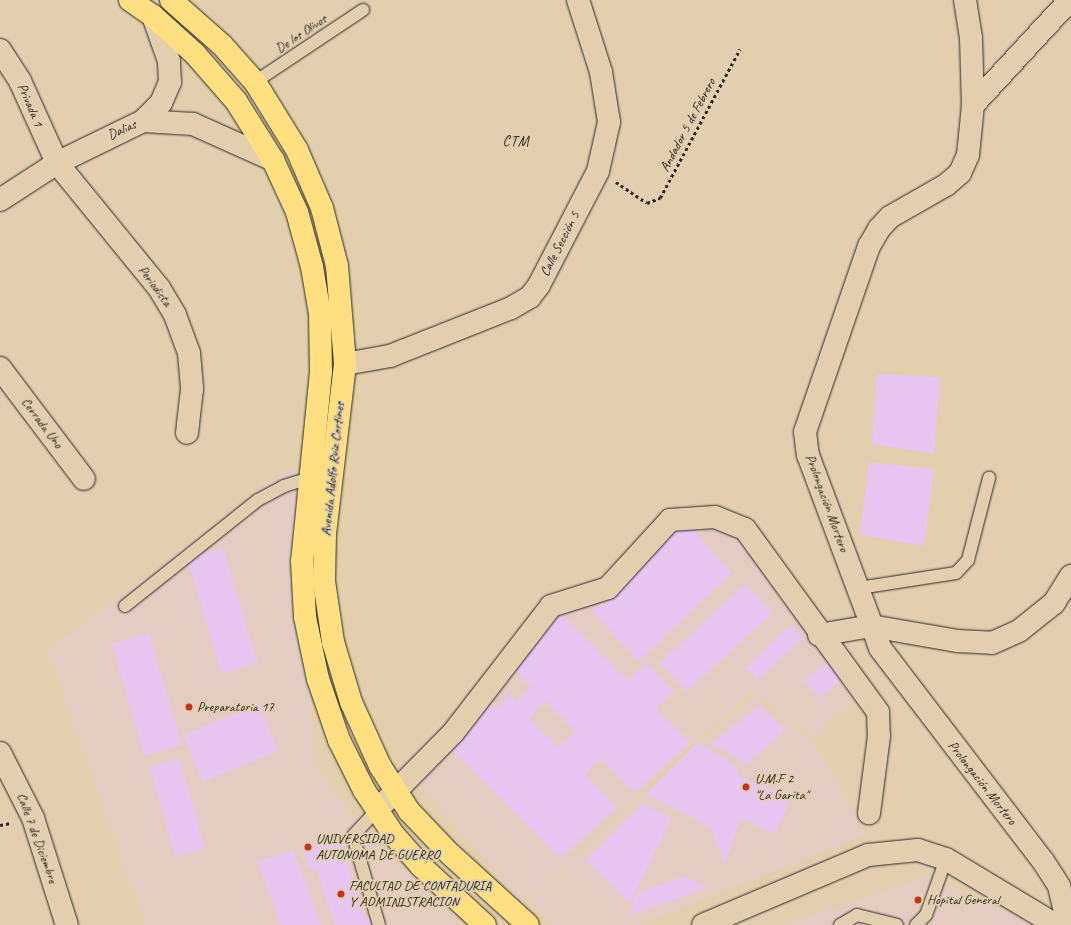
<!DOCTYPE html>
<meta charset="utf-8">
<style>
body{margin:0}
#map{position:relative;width:1071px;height:925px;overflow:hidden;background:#e1cfad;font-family:Caveat,sans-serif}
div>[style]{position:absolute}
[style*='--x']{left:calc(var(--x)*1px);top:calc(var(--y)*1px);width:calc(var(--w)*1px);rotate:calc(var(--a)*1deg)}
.built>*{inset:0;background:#e3ccc2}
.building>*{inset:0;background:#e8c6f2}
.path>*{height:2.5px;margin-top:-1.25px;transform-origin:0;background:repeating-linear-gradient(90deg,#2b2b2b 0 3px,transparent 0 6px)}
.roads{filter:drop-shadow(0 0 1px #2b2b2b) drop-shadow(0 0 1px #2b2b2b)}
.lane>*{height:12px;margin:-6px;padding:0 6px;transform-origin:6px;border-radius:6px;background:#e1cfad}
.street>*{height:22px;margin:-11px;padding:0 11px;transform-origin:11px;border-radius:11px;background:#e1cfad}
.primary>*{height:22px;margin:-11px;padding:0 11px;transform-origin:11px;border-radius:11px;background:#ffdf80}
.dots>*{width:11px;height:11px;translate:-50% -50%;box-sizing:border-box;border:2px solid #e1cfad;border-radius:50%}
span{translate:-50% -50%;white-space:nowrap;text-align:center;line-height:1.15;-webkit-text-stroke:3.5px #e1cfad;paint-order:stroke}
.street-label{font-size:14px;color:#2b2b2b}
.poi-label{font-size:14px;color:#2b2b2b}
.left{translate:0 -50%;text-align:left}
.neighbourhood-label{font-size:15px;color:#2b2b2b;letter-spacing:1px}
</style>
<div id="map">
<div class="built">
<div style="clip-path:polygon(295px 464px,314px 763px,353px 816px,458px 925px,146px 925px,48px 650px)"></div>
<div style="clip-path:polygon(672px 522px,743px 532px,858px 695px,814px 738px,752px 691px,521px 903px,417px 780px,551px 607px,608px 591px)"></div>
<div style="clip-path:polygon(753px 695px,812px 740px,867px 834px,639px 925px,554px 925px,528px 900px)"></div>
<div style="clip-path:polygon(928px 876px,1035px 925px,782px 925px)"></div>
</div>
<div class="building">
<div style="clip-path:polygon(877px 374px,940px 377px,934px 454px,872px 444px)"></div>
<div style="clip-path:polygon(869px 462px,934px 469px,924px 546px,860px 535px)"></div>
<div style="clip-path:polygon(685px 522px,732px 573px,639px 661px,592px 611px)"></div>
<div style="clip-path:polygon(223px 548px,258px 663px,222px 674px,187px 559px)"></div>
<div style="clip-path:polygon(745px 584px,773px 613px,687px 691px,660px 663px)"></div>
<div style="clip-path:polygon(evenodd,562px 614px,628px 681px,646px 663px,674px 691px,656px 709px,690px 742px,635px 792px,601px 758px,585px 774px,617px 807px,560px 858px,449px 747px,484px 699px,495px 709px,510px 694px,517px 701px,531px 687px,513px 668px,562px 614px,545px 701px,575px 731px,558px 747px,529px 718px,545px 701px)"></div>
<div style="clip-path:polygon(791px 625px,803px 638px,757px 680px,745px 668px)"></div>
<div style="clip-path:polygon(149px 633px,182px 745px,145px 756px,112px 644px)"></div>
<div style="clip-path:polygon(828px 661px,843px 678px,820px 698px,805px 681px)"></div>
<div style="clip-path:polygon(259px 704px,278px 751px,202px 782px,183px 735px)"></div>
<div style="clip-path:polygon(760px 705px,784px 731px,747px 764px,711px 744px)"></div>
<div style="clip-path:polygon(699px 742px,738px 768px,737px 775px,791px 798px,775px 834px,741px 818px,725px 864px,710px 827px,646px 793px)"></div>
<div style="clip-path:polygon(180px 759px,205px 848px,175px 856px,150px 767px)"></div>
<div style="clip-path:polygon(643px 804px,672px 818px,630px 903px,586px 861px)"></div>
<div style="clip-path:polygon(339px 837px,365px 918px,369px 917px,372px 925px,335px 925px,316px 868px,310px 870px,303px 849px)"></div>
<div style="clip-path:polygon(294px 850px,321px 925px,281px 925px,258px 862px)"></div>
<div style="clip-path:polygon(685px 876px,707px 888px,629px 915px,636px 894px)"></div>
</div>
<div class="path">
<div style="--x:616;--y:182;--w:37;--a:34"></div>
<div style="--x:647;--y:203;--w:14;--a:-21"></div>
<div style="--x:660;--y:198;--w:169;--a:-61.8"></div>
<div style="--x:0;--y:825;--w:11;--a:-10"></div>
</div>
<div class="roads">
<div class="lane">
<div style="--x:255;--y:82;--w:130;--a:-33.7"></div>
<div style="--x:859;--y:588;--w:98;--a:-8.8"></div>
<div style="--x:956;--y:573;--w:18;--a:-47"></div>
<div style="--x:968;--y:560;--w:85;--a:-75.6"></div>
<div style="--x:125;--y:606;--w:170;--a:-38.6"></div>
<div style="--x:258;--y:500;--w:30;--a:-28"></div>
<div style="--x:284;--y:486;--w:27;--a:-17"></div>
<div style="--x:377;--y:810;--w:35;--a:133"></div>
<div style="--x:353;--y:836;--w:93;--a:73.7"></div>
<div style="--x:840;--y:925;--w:20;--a:-30"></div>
<div style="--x:857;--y:915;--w:41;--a:14"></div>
<div style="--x:916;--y:925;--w:14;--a:-45"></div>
<div style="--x:926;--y:915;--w:59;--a:-70.3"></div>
</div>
<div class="street">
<div style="--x:965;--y:0;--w:38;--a:81"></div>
<div style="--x:971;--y:38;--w:67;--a:88.3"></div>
<div style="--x:973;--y:105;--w:50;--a:95.7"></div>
<div style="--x:968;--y:155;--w:20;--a:114"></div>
<div style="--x:960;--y:173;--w:18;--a:139"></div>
<div style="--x:946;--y:185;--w:64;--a:150.3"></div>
<div style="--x:890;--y:217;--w:16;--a:133"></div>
<div style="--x:879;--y:229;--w:20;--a:120"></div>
<div style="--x:869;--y:246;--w:197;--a:109"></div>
<div style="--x:805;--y:432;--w:23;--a:83"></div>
<div style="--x:808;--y:455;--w:206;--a:69.5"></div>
<div style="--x:880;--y:648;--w:268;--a:52.6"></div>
<div style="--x:1043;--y:861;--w:30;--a:57"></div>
<div style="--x:1059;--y:886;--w:40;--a:77"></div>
<div style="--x:0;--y:50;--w:37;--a:57"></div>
<div style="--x:20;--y:81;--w:90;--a:65.7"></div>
<div style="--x:57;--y:163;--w:161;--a:50.8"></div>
<div style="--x:159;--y:288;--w:31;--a:59"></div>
<div style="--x:175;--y:315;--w:40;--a:69.8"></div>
<div style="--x:189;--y:353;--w:36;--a:85"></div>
<div style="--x:192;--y:389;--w:44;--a:96.5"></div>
<div style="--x:973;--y:105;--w:143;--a:-47.3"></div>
<div style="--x:143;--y:121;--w:50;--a:3.4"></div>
<div style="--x:193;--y:124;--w:88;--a:24.2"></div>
<div style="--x:0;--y:200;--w:68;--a:-33"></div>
<div style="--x:57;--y:163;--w:96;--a:-26"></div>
<div style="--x:143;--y:121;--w:25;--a:-45"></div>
<div style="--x:161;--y:103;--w:23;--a:-67"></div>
<div style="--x:170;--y:82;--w:21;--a:-93"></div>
<div style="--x:169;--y:61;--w:48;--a:-109.6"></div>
<div style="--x:345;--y:364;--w:46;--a:-10.1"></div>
<div style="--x:390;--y:356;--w:130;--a:-21.6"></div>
<div style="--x:511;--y:308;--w:22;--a:-30"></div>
<div style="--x:530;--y:297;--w:15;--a:-53"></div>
<div style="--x:539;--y:285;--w:128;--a:-62.6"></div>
<div style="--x:598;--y:171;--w:50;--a:-77.3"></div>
<div style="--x:609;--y:122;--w:51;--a:-99.1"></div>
<div style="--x:601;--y:72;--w:76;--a:-107.7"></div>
<div style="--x:0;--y:368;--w:139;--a:52.9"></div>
<div style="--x:819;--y:635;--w:53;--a:-9.8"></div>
<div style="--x:871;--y:626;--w:87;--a:9.9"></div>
<div style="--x:957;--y:641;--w:35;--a:3"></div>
<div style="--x:992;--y:643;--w:30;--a:-24"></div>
<div style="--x:1019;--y:631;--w:45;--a:-38.7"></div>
<div style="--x:1054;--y:603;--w:32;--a:-58"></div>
<div style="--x:0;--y:753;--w:73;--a:63.1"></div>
<div style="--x:33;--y:818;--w:112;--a:72.4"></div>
<div style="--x:377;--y:810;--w:108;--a:-45.4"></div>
<div style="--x:453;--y:733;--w:160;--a:-52.3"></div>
<div style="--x:551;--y:606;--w:60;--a:-17.5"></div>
<div style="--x:608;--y:588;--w:92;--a:-47.6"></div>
<div style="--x:670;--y:520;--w:45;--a:-3.8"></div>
<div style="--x:715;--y:517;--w:32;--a:22"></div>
<div style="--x:745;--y:529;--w:226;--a:54"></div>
<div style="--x:878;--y:712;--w:24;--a:88"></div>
<div style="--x:879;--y:736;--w:78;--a:97.4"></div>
<div style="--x:703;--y:925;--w:179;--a:-23"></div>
<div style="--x:868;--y:855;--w:50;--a:-5.7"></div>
<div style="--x:918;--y:850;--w:29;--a:18"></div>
<div style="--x:946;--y:859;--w:128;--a:31"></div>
</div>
<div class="primary">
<div style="--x:130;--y:0;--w:28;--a:35"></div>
<div style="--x:153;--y:16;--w:57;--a:42.1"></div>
<div style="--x:195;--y:54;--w:62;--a:48.9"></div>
<div style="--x:236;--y:101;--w:70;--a:57.9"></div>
<div style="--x:273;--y:160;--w:57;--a:65.2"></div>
<div style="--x:297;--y:212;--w:57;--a:74.7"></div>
<div style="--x:312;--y:267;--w:48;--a:80.3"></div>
<div style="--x:320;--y:314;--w:58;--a:89"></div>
<div style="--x:321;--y:372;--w:190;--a:95.7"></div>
<div style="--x:302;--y:561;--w:56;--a:86.9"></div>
<div style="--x:305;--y:617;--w:63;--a:78.2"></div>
<div style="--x:318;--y:679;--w:65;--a:71"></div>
<div style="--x:339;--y:740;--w:56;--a:63.4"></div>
<div style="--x:364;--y:790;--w:53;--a:56.6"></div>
<div style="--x:393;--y:834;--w:43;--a:48.8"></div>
<div style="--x:421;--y:866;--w:87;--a:42.7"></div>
<div style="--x:171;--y:0;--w:68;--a:41.4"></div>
<div style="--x:222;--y:45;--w:50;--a:48.3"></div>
<div style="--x:255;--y:82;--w:80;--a:58.3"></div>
<div style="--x:297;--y:150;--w:63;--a:66.7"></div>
<div style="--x:322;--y:208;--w:60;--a:75.5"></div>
<div style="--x:337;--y:266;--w:98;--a:85.3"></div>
<div style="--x:345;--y:364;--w:170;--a:96.7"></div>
<div style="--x:325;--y:533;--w:48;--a:91.2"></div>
<div style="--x:324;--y:581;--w:62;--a:81.6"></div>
<div style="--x:333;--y:642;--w:63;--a:73.3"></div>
<div style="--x:351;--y:702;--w:70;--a:65.6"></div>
<div style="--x:380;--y:766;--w:54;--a:57.2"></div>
<div style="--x:409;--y:811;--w:59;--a:46.4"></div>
<div style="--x:450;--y:854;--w:105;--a:42.3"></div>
</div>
</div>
<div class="dots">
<div style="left:189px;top:707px;background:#c8321e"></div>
<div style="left:746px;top:787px;background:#c8321e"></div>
<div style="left:308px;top:847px;background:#c8321e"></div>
<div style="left:341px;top:894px;background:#c8321e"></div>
<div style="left:918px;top:900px;background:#c8321e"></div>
</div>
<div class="street-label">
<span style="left:301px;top:34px;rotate:-34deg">De los Olivos</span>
<span style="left:30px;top:105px;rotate:67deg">Privada 1</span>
<span style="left:688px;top:125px;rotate:-62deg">Andador 5 de Febrero</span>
<span style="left:122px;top:130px;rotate:-24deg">Dalias</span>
<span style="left:560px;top:244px;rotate:-63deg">Calle Sección 5</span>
<span style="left:155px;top:286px;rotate:54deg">Periodista</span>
<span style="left:42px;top:423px;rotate:53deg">Cerrada Uno</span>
<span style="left:333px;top:469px;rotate:-84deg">Avenida Adolfo Ruiz Cortines</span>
<span style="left:827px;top:503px;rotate:70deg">Prolongación Mortero</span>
<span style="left:982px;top:783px;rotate:52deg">Prolongación Mortero</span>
<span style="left:37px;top:838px;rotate:70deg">Calle 7 de Diciembre</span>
</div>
<div class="poi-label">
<span class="left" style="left:197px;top:707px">Preparatoria 17</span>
<span class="left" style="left:755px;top:787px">U.M.F 2<br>"La Garita"</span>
<span class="left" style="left:316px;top:847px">UNIVERSIDAD<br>AUTONOMA DE GUERRO</span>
<span class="left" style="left:349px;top:894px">FACULTAD DE CONTADURIA<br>Y ADMINISTRACION</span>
<span class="left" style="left:927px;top:900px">Hopital General</span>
</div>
<div class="neighbourhood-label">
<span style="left:516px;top:142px">CTM</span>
</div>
</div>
